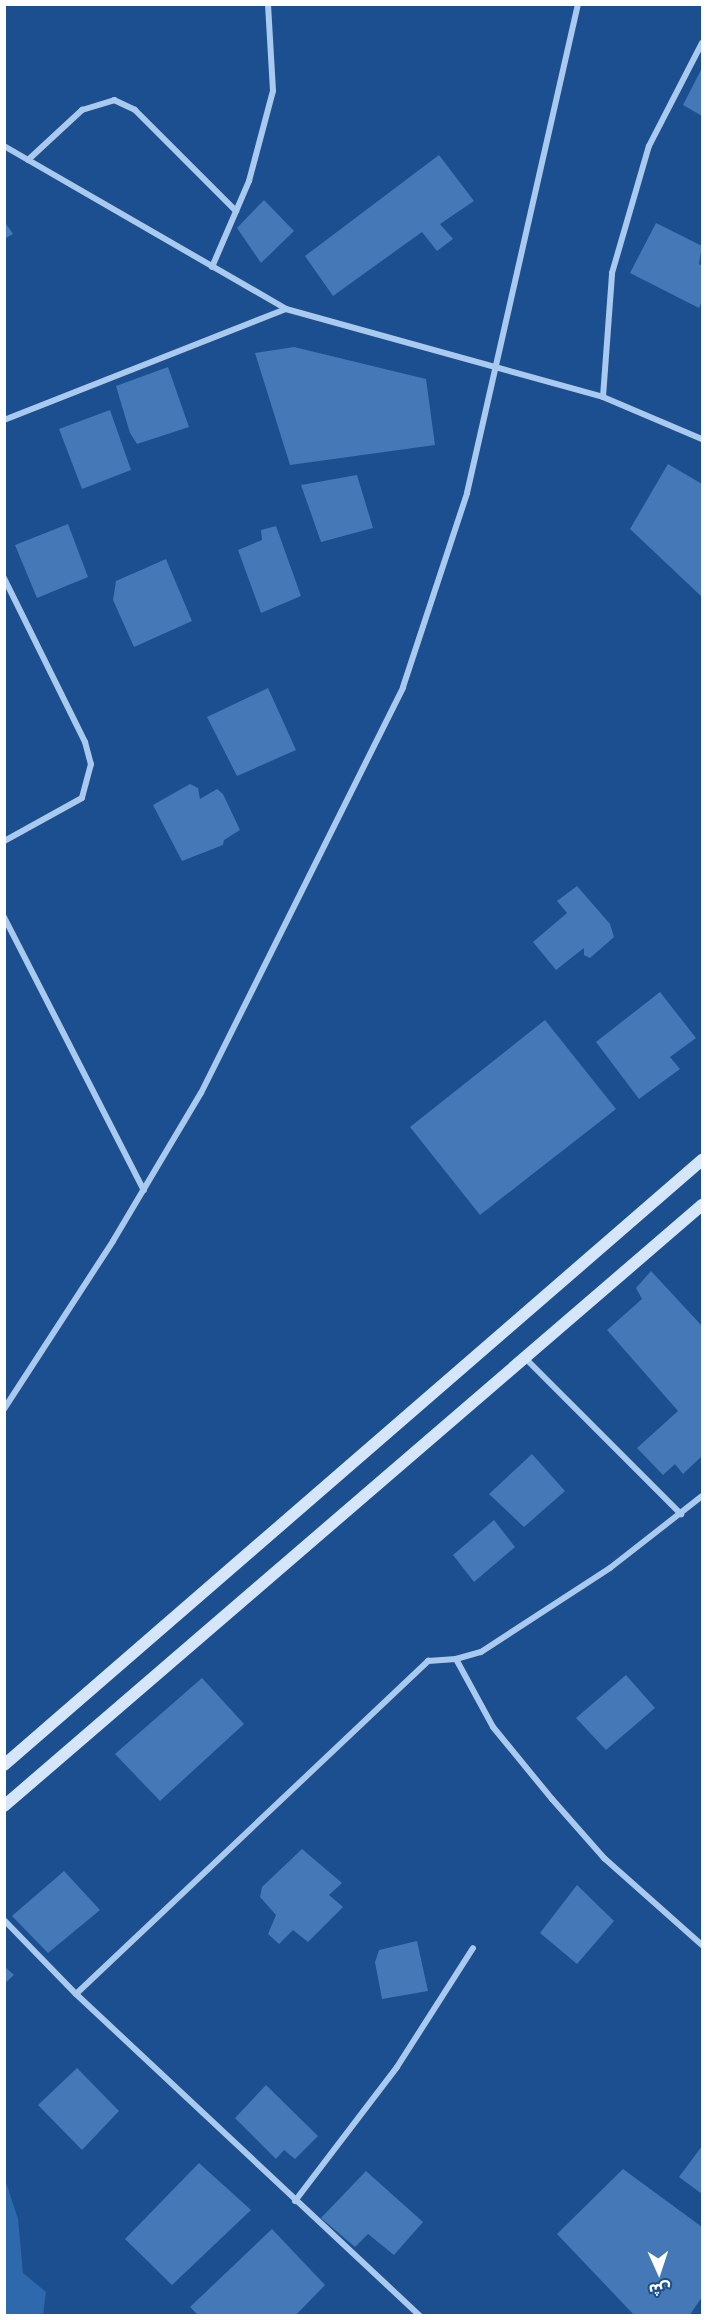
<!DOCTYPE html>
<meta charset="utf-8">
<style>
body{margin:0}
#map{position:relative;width:707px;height:2320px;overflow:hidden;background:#1b4f8f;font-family:Quicksand,"Noto Sans Arabic",sans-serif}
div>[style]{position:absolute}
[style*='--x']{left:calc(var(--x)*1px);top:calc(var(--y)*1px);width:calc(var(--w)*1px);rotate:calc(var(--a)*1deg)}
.green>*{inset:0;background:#2e69ad}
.building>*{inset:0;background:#4478b7}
.minor>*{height:6px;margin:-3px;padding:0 3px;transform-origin:3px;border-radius:3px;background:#a9c9ee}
.secondary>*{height:12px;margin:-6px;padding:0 6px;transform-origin:6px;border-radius:6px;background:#d6e6fa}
span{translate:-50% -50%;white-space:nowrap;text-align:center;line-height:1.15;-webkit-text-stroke:4.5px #1b4f8f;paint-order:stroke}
.frame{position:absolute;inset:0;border:6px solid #fff;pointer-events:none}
.north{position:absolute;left:629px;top:2242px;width:60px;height:60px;-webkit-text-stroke:4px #1b4f8f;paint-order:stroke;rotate:177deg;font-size:16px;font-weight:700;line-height:24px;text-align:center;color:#fff}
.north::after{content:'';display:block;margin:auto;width:21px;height:27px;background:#fff;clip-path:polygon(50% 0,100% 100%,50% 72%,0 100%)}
</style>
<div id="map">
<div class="green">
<div style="clip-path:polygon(4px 2176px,18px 2219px,23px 2273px,46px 2292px,43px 2315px,5px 2315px)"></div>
</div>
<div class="building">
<div style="clip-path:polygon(702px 68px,702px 116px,683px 105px)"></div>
<div style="clip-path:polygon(439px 155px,474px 201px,440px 224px,453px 239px,437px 251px,422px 232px,333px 296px,305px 256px)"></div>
<div style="clip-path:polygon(264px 200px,294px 231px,261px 263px,237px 228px)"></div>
<div style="clip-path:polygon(4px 221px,13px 234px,4px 239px)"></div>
<div style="clip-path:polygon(656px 223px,702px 246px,699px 264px,702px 266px,702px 301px,699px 308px,630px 273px)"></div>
<div style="clip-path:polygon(294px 347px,426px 379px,435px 445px,290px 465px,255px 353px)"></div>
<div style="clip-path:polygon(168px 367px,189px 427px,137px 444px,130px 433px,116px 386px)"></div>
<div style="clip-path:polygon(110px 410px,131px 470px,82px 489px,59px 429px)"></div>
<div style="clip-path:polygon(668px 464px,702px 484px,702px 597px,630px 529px)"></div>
<div style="clip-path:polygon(357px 475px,373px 528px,321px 542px,301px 485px)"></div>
<div style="clip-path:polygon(68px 524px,88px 577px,37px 598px,15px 545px)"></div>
<div style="clip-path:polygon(276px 526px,301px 596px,261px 613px,238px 550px,262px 540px,261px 530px)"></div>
<div style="clip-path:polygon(166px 559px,192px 621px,134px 647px,113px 600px,116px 581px)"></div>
<div style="clip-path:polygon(268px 688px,296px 750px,237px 776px,207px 717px)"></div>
<div style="clip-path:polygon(190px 784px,198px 788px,200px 799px,217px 789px,223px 794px,240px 830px,224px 840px,223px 845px,182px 861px,153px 805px)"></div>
<div style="clip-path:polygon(577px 886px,610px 924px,614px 937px,590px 958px,584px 955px,584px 948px,556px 970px,533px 942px,567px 913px,557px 901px)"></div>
<div style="clip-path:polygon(660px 992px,696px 1038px,670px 1057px,680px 1069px,639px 1099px,596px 1042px)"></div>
<div style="clip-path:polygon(545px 1020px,616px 1109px,480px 1215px,410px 1127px)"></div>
<div style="clip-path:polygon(651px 1271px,702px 1326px,702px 1456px,683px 1474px,675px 1464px,663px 1475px,637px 1448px,678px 1411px,607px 1330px,642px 1299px,636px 1288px)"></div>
<div style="clip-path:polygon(532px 1454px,565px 1491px,524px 1527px,489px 1494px)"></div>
<div style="clip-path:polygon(494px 1520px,515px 1547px,474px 1582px,453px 1555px)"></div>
<div style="clip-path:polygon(626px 1675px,655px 1708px,606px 1750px,576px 1718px)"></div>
<div style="clip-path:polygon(202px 1678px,244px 1724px,160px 1801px,115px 1754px)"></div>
<div style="clip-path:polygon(302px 1849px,342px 1883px,329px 1895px,343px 1907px,308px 1942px,293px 1930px,279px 1944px,268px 1934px,276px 1915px,260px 1897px,262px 1887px)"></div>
<div style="clip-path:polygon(64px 1871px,100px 1910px,48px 1953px,12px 1916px)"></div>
<div style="clip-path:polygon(577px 1885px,614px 1921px,577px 1964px,540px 1933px)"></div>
<div style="clip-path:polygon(417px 1941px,428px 1991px,382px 1999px,375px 1962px,379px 1950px)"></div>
<div style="clip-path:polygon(4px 1966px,14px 1975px,4px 1984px)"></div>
<div style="clip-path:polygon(77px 2068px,119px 2111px,82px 2150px,38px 2105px)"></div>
<div style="clip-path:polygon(266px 2085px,318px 2136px,295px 2159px,284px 2150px,276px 2159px,235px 2118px)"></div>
<div style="clip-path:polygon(702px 2146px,702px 2194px,679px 2177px)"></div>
<div style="clip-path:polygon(199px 2163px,251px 2210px,172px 2285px,125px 2239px)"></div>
<div style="clip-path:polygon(623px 2169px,702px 2227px,702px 2297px,689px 2316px,635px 2316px,557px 2234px)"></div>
<div style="clip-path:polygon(366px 2171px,423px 2222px,394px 2255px,368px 2234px,355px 2247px,321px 2218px)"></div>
<div style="clip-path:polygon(272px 2229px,325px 2285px,295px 2316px,199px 2316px,190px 2307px)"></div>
</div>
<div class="minor">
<div style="--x:4;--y:146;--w:326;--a:30"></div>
<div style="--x:286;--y:309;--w:329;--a:15.5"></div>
<div style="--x:603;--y:397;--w:108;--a:23"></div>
<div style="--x:28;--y:160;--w:74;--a:-42.8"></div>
<div style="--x:82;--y:110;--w:34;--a:-17"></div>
<div style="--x:114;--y:100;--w:23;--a:25"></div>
<div style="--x:135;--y:110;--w:143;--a:45"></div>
<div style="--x:212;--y:267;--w:94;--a:-66.7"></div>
<div style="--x:249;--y:181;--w:93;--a:-75.1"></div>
<div style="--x:273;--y:91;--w:87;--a:-93.3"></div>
<div style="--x:603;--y:397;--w:124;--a:-85.8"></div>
<div style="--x:612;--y:273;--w:132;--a:-73.8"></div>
<div style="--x:649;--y:146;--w:116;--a:-62.8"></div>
<div style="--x:4;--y:420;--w:303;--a:-21.5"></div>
<div style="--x:4;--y:578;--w:183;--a:63.7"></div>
<div style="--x:85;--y:742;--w:23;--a:75"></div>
<div style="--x:91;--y:764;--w:35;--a:105"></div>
<div style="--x:82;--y:798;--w:89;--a:151.1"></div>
<div style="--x:4;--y:917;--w:307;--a:62.9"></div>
<div style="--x:525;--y:1358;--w:221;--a:45"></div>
<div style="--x:4;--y:1409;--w:200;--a:-57"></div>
<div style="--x:113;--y:1241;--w:172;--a:-59.3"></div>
<div style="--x:201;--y:1093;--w:453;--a:-63.5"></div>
<div style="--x:403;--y:687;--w:204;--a:-71.7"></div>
<div style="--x:467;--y:493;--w:501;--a:-77.21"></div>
<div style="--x:456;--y:1659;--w:77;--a:61.4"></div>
<div style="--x:493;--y:1727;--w:93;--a:50.7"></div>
<div style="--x:552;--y:1799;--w:79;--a:48.6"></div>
<div style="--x:604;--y:1858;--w:131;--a:41.6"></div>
<div style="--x:4;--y:1920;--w:103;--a:45.8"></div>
<div style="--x:76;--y:1994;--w:471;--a:43.1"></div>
<div style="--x:76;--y:1994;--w:485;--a:-43.4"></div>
<div style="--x:428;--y:1661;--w:28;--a:-4"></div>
<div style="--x:456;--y:1659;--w:26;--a:-16"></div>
<div style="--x:481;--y:1652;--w:154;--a:-33.1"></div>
<div style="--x:610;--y:1568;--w:117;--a:-38"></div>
<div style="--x:295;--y:2201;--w:168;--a:-52.7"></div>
<div style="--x:397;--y:2067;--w:141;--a:-57.4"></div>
</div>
<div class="secondary">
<div style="--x:4;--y:1765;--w:924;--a:-40.92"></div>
<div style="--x:4;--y:1806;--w:921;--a:-40.73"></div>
</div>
<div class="frame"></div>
<div class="north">ش</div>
</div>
